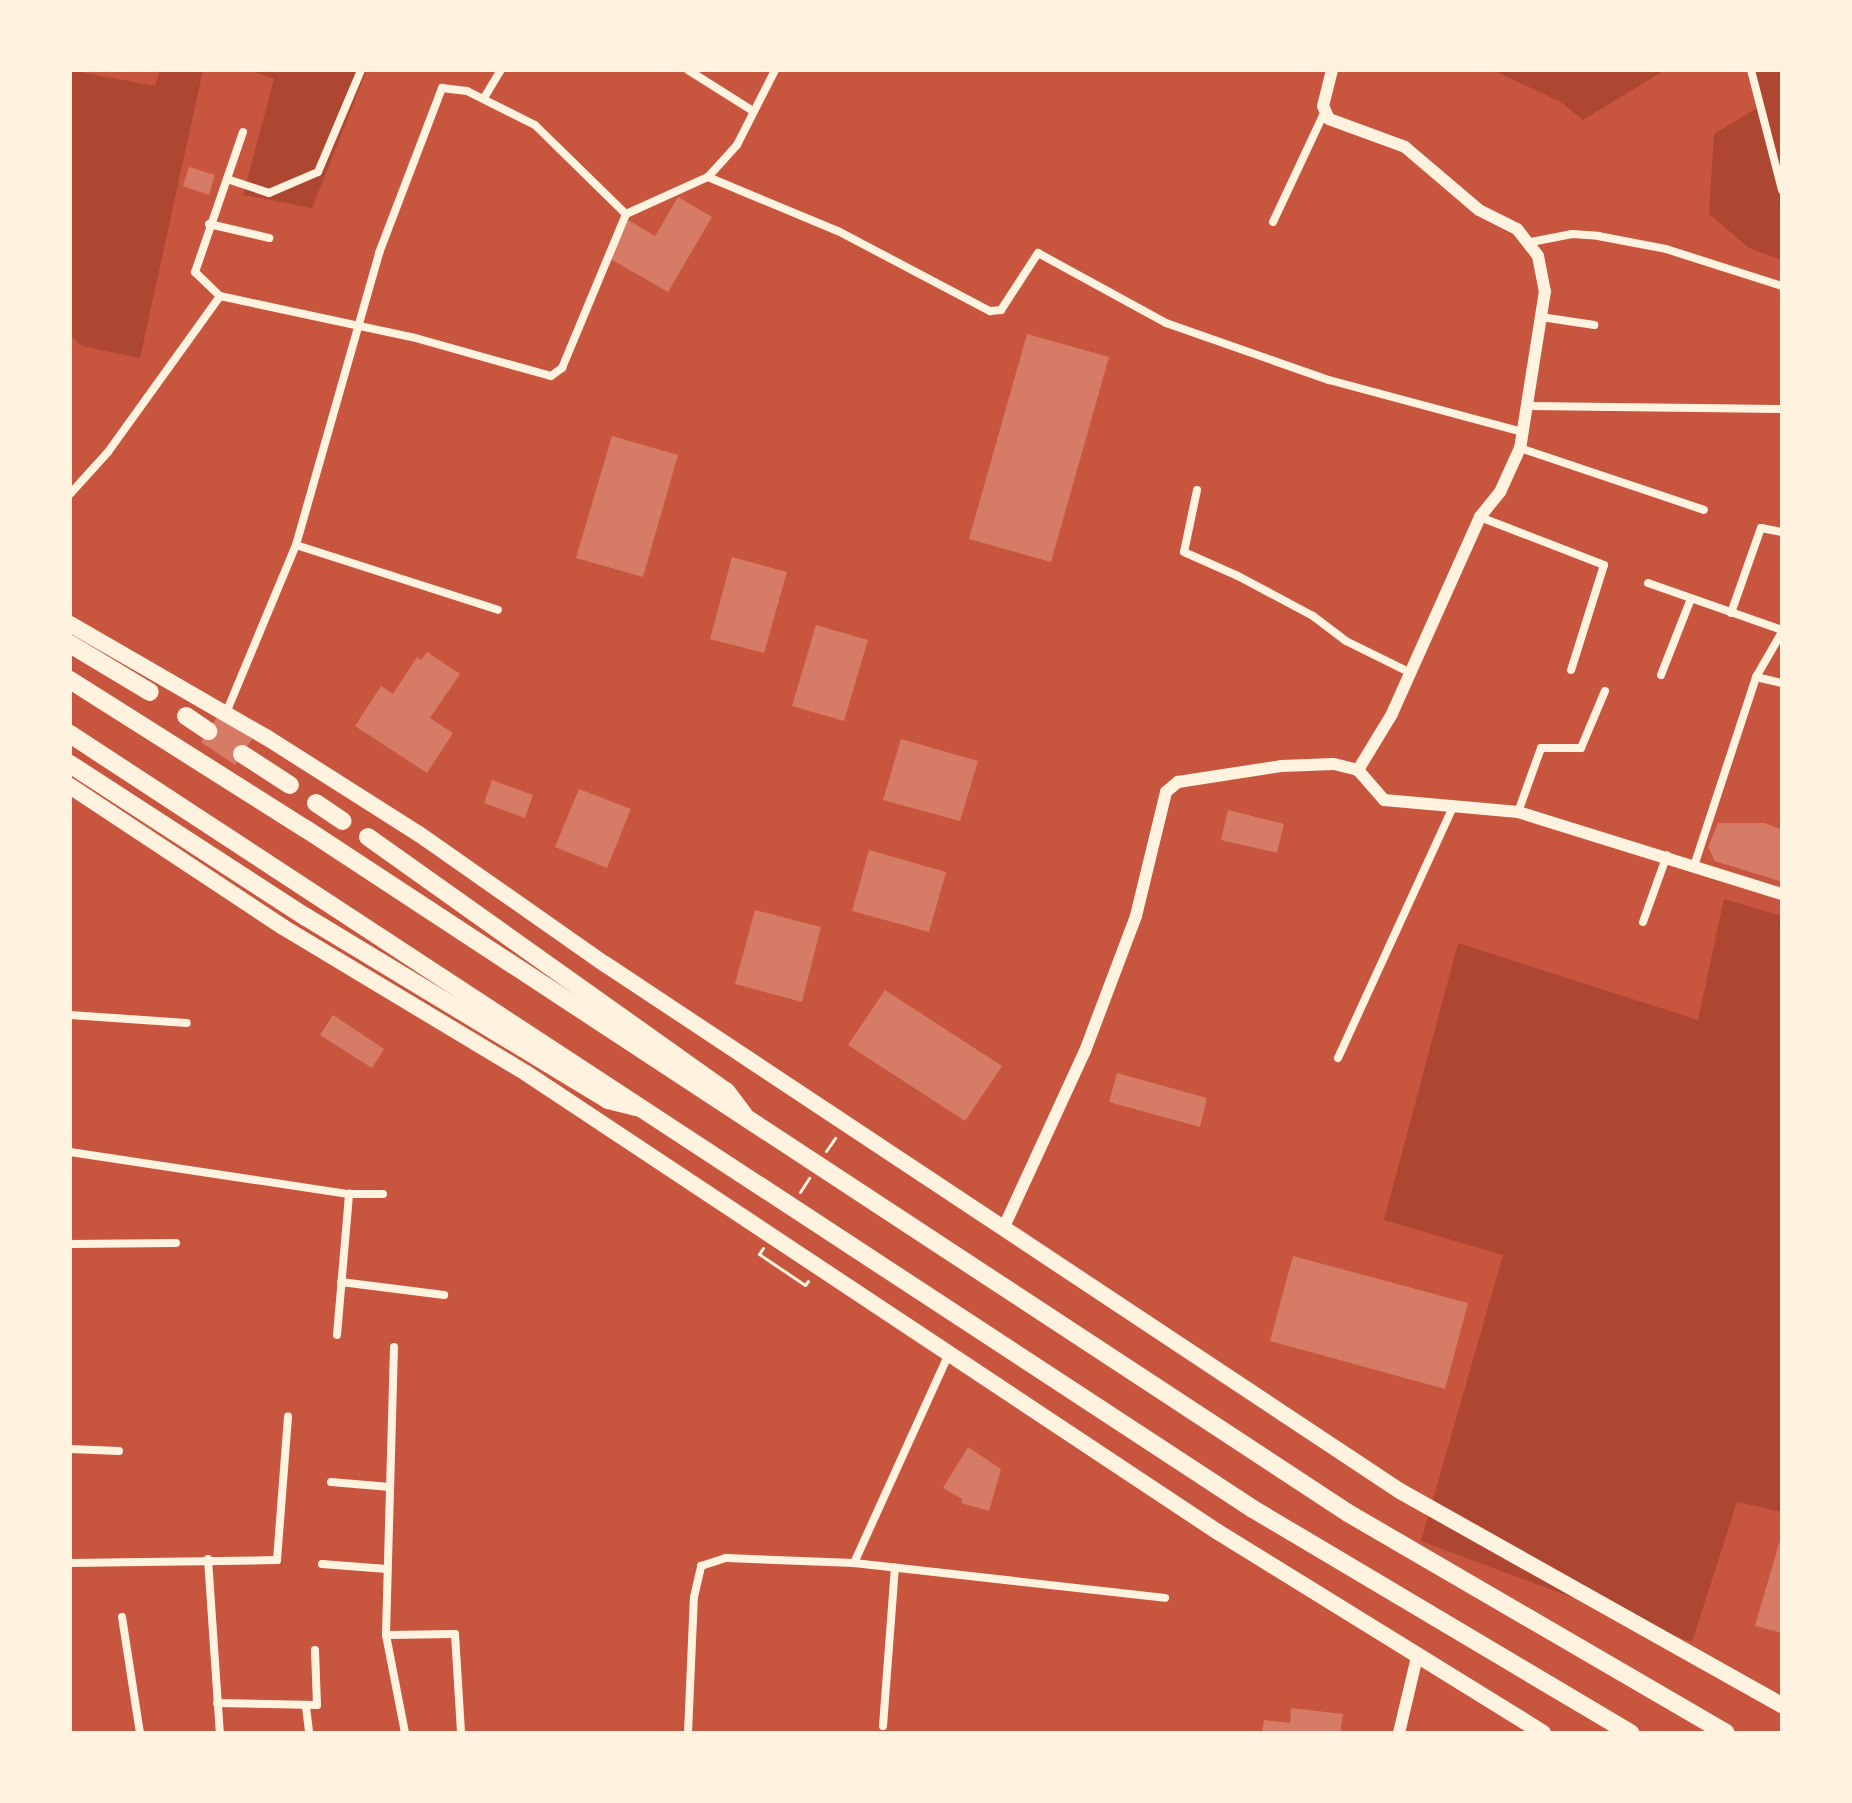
<!DOCTYPE html>
<style>
body{margin:0}
#map{position:relative;width:1852px;height:1803px;overflow:hidden;background:#c8553d;font-family:"Fira Sans Condensed",sans-serif}
div>[style]{position:absolute}
[style*='--x']{left:calc(var(--x)*1px);top:calc(var(--y)*1px);width:calc(var(--w)*1px);rotate:calc(var(--a)*1deg)}
.green>*{inset:0;background:#ae4732}
.building>*{inset:0;background:#d67c66}
.path>*{height:3px;margin:-1.5px;padding:0 1.5px;transform-origin:1.5px;border-radius:1.5px;background:#fff3e0}
.minor>*{height:8px;margin:-4px;padding:0 4px;transform-origin:4px;border-radius:4px;background:#fff3e0}
.tertiary>*{height:12px;margin:-6px;padding:0 6px;transform-origin:6px;border-radius:6px;background:#fff3e0}
.trunk>*{height:16px;margin:-8px;padding:0 8px;transform-origin:8px;border-radius:8px;background:#fff3e0}
.motorway>*{height:18px;margin:-9px;padding:0 9px;transform-origin:9px;border-radius:9px;background:#fff3e0}
span{translate:-50% -50%;white-space:nowrap;text-align:center;line-height:1.15;-webkit-text-stroke:8px #fff3e0;paint-order:stroke}
.frame{position:absolute;inset:0;border:72px solid #fff3e0;pointer-events:none}
</style>
<div id="map">
<div class="green">
<div style="clip-path:polygon(70px 70px,155px 86px,160px 70px,203px 70px,140px 358px,82px 346px,70px 335px)"></div>
<div style="clip-path:polygon(248px 70px,367px 70px,312px 208px,243px 195px,274px 79px)"></div>
<div style="clip-path:polygon(1492px 70px,1665px 70px,1583px 120px,1561px 102px)"></div>
<div style="clip-path:polygon(1749px 70px,1782px 70px,1782px 260px,1749px 248px,1709px 214px,1714px 134px,1762px 105px)"></div>
<div style="clip-path:polygon(1724px 899px,1782px 916px,1782px 1512px,1737px 1502px,1692px 1642px,1421px 1541px,1503px 1255px,1384px 1220px,1458px 943px,1698px 1020px)"></div>
</div>
<div class="building">
<div style="clip-path:polygon(189px 167px,215px 175px,209px 195px,183px 186px)"></div>
<div style="clip-path:polygon(678px 197px,712px 217px,668px 292px,607px 257px,628px 220px,655px 236px)"></div>
<div style="clip-path:polygon(1027px 334px,1109px 357px,1051px 562px,969px 539px)"></div>
<div style="clip-path:polygon(612px 436px,678px 455px,643px 577px,576px 558px)"></div>
<div style="clip-path:polygon(732px 557px,787px 572px,764px 653px,710px 639px)"></div>
<div style="clip-path:polygon(816px 625px,868px 640px,844px 721px,792px 706px)"></div>
<div style="clip-path:polygon(427px 652px,460px 674px,430px 718px,453px 733px,427px 773px,355px 726px,381px 686px,393px 694px,417px 657px,421px 660px)"></div>
<div style="clip-path:polygon(220px 713px,254px 736px,235px 765px,201px 742px)"></div>
<div style="clip-path:polygon(901px 739px,978px 761px,960px 821px,883px 800px)"></div>
<div style="clip-path:polygon(492px 780px,533px 795px,525px 818px,484px 803px)"></div>
<div style="clip-path:polygon(579px 789px,631px 809px,607px 868px,555px 847px)"></div>
<div style="clip-path:polygon(1228px 810px,1284px 824px,1277px 853px,1221px 840px)"></div>
<div style="clip-path:polygon(1718px 823px,1765px 823px,1782px 830px,1782px 882px,1715px 861px,1708px 847px)"></div>
<div style="clip-path:polygon(869px 850px,946px 872px,929px 932px,852px 911px)"></div>
<div style="clip-path:polygon(755px 910px,821px 927px,802px 1002px,735px 984px)"></div>
<div style="clip-path:polygon(885px 990px,1002px 1066px,965px 1121px,848px 1045px)"></div>
<div style="clip-path:polygon(333px 1015px,384px 1049px,372px 1068px,320px 1035px)"></div>
<div style="clip-path:polygon(1117px 1073px,1207px 1098px,1200px 1127px,1109px 1102px)"></div>
<div style="clip-path:polygon(1293px 1256px,1468px 1303px,1445px 1389px,1270px 1341px)"></div>
<div style="clip-path:polygon(968px 1447px,1001px 1469px,989px 1511px,961px 1503px,962px 1499px,943px 1488px)"></div>
<div style="clip-path:polygon(1782px 1533px,1782px 1633px,1755px 1626px)"></div>
<div style="clip-path:polygon(1291px 1708px,1343px 1714px,1340px 1733px,1262px 1733px,1264px 1720px,1290px 1723px)"></div>
</div>
<div class="path">
<div style="--x:826;--y:1151;--w:16;--a:-55"></div>
<div style="--x:800;--y:1192;--w:17;--a:-57"></div>
<div style="--x:763;--y:1248;--w:7;--a:124"></div>
<div style="--x:759;--y:1254;--w:55;--a:34"></div>
<div style="--x:805;--y:1285;--w:5;--a:-53"></div>
</div>
<div class="minor">
<div style="--x:688;--y:70;--w:77;--a:32.2"></div>
<div style="--x:1751;--y:70;--w:124;--a:75.5"></div>
<div style="--x:484;--y:98;--w:33;--a:-59"></div>
<div style="--x:243;--y:132;--w:148;--a:108.9"></div>
<div style="--x:195;--y:272;--w:35;--a:44"></div>
<div style="--x:220;--y:296;--w:196;--a:12.1"></div>
<div style="--x:412;--y:337;--w:144;--a:15.7"></div>
<div style="--x:551;--y:376;--w:14;--a:-36"></div>
<div style="--x:562;--y:368;--w:167;--a:-67.4"></div>
<div style="--x:626;--y:214;--w:90;--a:-24.3"></div>
<div style="--x:708;--y:177;--w:43;--a:-47.8"></div>
<div style="--x:737;--y:145;--w:84;--a:-63.1"></div>
<div style="--x:708;--y:177;--w:141;--a:22.6"></div>
<div style="--x:838;--y:231;--w:172;--a:27.8"></div>
<div style="--x:990;--y:311;--w:11;--a:-5"></div>
<div style="--x:1001;--y:310;--w:68;--a:-57"></div>
<div style="--x:1038;--y:253;--w:146;--a:28.7"></div>
<div style="--x:1166;--y:323;--w:173;--a:19.3"></div>
<div style="--x:1329;--y:380;--w:201;--a:15"></div>
<div style="--x:227;--y:179;--w:44;--a:18.4"></div>
<div style="--x:269;--y:193;--w:53;--a:-23.2"></div>
<div style="--x:318;--y:172;--w:111;--a:-67.1"></div>
<div style="--x:1273;--y:222;--w:120;--a:-64.9"></div>
<div style="--x:209;--y:224;--w:62;--a:13.1"></div>
<div style="--x:1531;--y:242;--w:42;--a:-11"></div>
<div style="--x:1572;--y:234;--w:26;--a:4"></div>
<div style="--x:1598;--y:236;--w:69;--a:10.8"></div>
<div style="--x:1666;--y:249;--w:122;--a:17.7"></div>
<div style="--x:1541;--y:317;--w:54;--a:8.6"></div>
<div style="--x:1529;--y:406;--w:253;--a:0.7"></div>
<div style="--x:1520;--y:448;--w:194;--a:18.6"></div>
<div style="--x:1197;--y:490;--w:63;--a:101.8"></div>
<div style="--x:1184;--y:552;--w:59;--a:24"></div>
<div style="--x:1238;--y:576;--w:85;--a:28.1"></div>
<div style="--x:1313;--y:616;--w:41;--a:37.1"></div>
<div style="--x:1346;--y:641;--w:72;--a:26.2"></div>
<div style="--x:70;--y:494;--w:57;--a:-47.9"></div>
<div style="--x:108;--y:452;--w:192;--a:-54.3"></div>
<div style="--x:1480;--y:517;--w:133;--a:21.2"></div>
<div style="--x:1604;--y:565;--w:110;--a:107.4"></div>
<div style="--x:296;--y:545;--w:304;--a:-74.1"></div>
<div style="--x:379;--y:253;--w:177;--a:-69.1"></div>
<div style="--x:442;--y:88;--w:25;--a:7"></div>
<div style="--x:467;--y:91;--w:76;--a:26.6"></div>
<div style="--x:535;--y:125;--w:127;--a:44.4"></div>
<div style="--x:1648;--y:583;--w:142;--a:19.3"></div>
<div style="--x:1731;--y:613;--w:90;--a:-70.6"></div>
<div style="--x:1761;--y:528;--w:21;--a:11"></div>
<div style="--x:1661;--y:675;--w:79;--a:-68.6"></div>
<div style="--x:1756;--y:677;--w:27;--a:13"></div>
<div style="--x:226;--y:713;--w:182;--a:-67.4"></div>
<div style="--x:296;--y:545;--w:212;--a:17.8"></div>
<div style="--x:1518;--y:812;--w:68;--a:-70.2"></div>
<div style="--x:1541;--y:748;--w:40;--a:0"></div>
<div style="--x:1581;--y:748;--w:62;--a:-67.2"></div>
<div style="--x:1695;--y:863;--w:196;--a:-71.8"></div>
<div style="--x:1756;--y:677;--w:52;--a:-60"></div>
<div style="--x:1643;--y:922;--w:71;--a:-70.3"></div>
<div style="--x:70;--y:1015;--w:117;--a:3.9"></div>
<div style="--x:1338;--y:1058;--w:276;--a:-65.4"></div>
<div style="--x:70;--y:1152;--w:282;--a:8.6"></div>
<div style="--x:349;--y:1194;--w:34;--a:0"></div>
<div style="--x:70;--y:1244;--w:106;--a:-0.5"></div>
<div style="--x:341;--y:1282;--w:104;--a:7.2"></div>
<div style="--x:337;--y:1335;--w:142;--a:-85.1"></div>
<div style="--x:394;--y:1347;--w:288;--a:91.6"></div>
<div style="--x:386;--y:1635;--w:100;--a:79"></div>
<div style="--x:70;--y:1449;--w:49;--a:2.3"></div>
<div style="--x:331;--y:1482;--w:59;--a:4.8"></div>
<div style="--x:208;--y:1559;--w:174;--a:86.1"></div>
<div style="--x:70;--y:1563;--w:207;--a:-0.8"></div>
<div style="--x:277;--y:1560;--w:144;--a:-85.6"></div>
<div style="--x:854;--y:1563;--w:313;--a:6.4"></div>
<div style="--x:322;--y:1564;--w:65;--a:4.4"></div>
<div style="--x:122;--y:1617;--w:117;--a:81.2"></div>
<div style="--x:386;--y:1635;--w:69;--a:-0.8"></div>
<div style="--x:455;--y:1634;--w:99;--a:86.5"></div>
<div style="--x:217;--y:1703;--w:100;--a:1.1"></div>
<div style="--x:317;--y:1705;--w:55;--a:-92.1"></div>
<div style="--x:306;--y:1707;--w:26;--a:83"></div>
<div style="--x:883;--y:1726;--w:159;--a:-85.7"></div>
<div style="--x:688;--y:1733;--w:136;--a:-87.5"></div>
<div style="--x:694;--y:1597;--w:32;--a:-77"></div>
<div style="--x:701;--y:1566;--w:26;--a:-18"></div>
<div style="--x:726;--y:1558;--w:128;--a:2.2"></div>
<div style="--x:854;--y:1563;--w:227;--a:-65.6"></div>
</div>
<div class="tertiary">
<div style="--x:1332;--y:70;--w:37;--a:104"></div>
<div style="--x:1323;--y:106;--w:14;--a:65"></div>
<div style="--x:1329;--y:119;--w:81;--a:20.2"></div>
<div style="--x:1405;--y:147;--w:97;--a:40.4"></div>
<div style="--x:1479;--y:210;--w:42;--a:26.6"></div>
<div style="--x:1517;--y:229;--w:34;--a:52"></div>
<div style="--x:1538;--y:256;--w:36;--a:79"></div>
<div style="--x:1545;--y:291;--w:159;--a:99"></div>
<div style="--x:1520;--y:448;--w:48;--a:114.4"></div>
<div style="--x:1500;--y:492;--w:32;--a:129"></div>
<div style="--x:1480;--y:517;--w:216;--a:114.1"></div>
<div style="--x:1392;--y:714;--w:66;--a:121.3"></div>
<div style="--x:1003;--y:1229;--w:196;--a:-65.3"></div>
<div style="--x:1085;--y:1051;--w:144;--a:-69.3"></div>
<div style="--x:1136;--y:916;--w:128;--a:-76.4"></div>
<div style="--x:1166;--y:792;--w:16;--a:-40"></div>
<div style="--x:1178;--y:782;--w:104;--a:-8.8"></div>
<div style="--x:1281;--y:766;--w:53;--a:-2.2"></div>
<div style="--x:1334;--y:764;--w:25;--a:14"></div>
<div style="--x:1358;--y:770;--w:40;--a:49"></div>
<div style="--x:1384;--y:800;--w:135;--a:5.1"></div>
<div style="--x:1518;--y:812;--w:276;--a:17.3"></div>
<div style="--x:1399;--y:1733;--w:78;--a:-76.7"></div>
</div>
<div class="trunk">
<div style="--x:70;--y:624;--w:226;--a:30"></div>
<div style="--x:266;--y:737;--w:181;--a:32.4"></div>
<div style="--x:419;--y:834;--w:227;--a:35"></div>
<div style="--x:605;--y:964;--w:954;--a:33.54"></div>
<div style="--x:1400;--y:1491;--w:438;--a:29.3"></div>
<div style="--x:70;--y:786;--w:255;--a:33.5"></div>
<div style="--x:283;--y:927;--w:283;--a:31"></div>
<div style="--x:526;--y:1073;--w:830;--a:33.56"></div>
<div style="--x:1218;--y:1532;--w:382;--a:31.7"></div>
</div>
<div class="motorway">
<div style="--x:70;--y:644;--w:93;--a:31"></div>
<div style="--x:70;--y:680;--w:279;--a:32.3"></div>
<div style="--x:306;--y:829;--w:1246;--a:33.28"></div>
<div style="--x:1348;--y:1513;--w:437;--a:30.2"></div>
<div style="--x:186;--y:716;--w:27;--a:34"></div>
<div style="--x:70;--y:734;--w:1414;--a:33.23"></div>
<div style="--x:1253;--y:1509;--w:439;--a:30.7"></div>
<div style="--x:242;--y:754;--w:57;--a:32.9"></div>
<div style="--x:70;--y:764;--w:281;--a:33"></div>
<div style="--x:306;--y:917;--w:353;--a:31.2"></div>
<div style="--x:608;--y:1100;--w:30;--a:14"></div>
<div style="--x:316;--y:803;--w:32;--a:34"></div>
<div style="--x:368;--y:837;--w:439;--a:35.4"></div>
<div style="--x:726;--y:1091;--w:30;--a:53"></div>
</div>
<div class="frame"></div>
</div>
